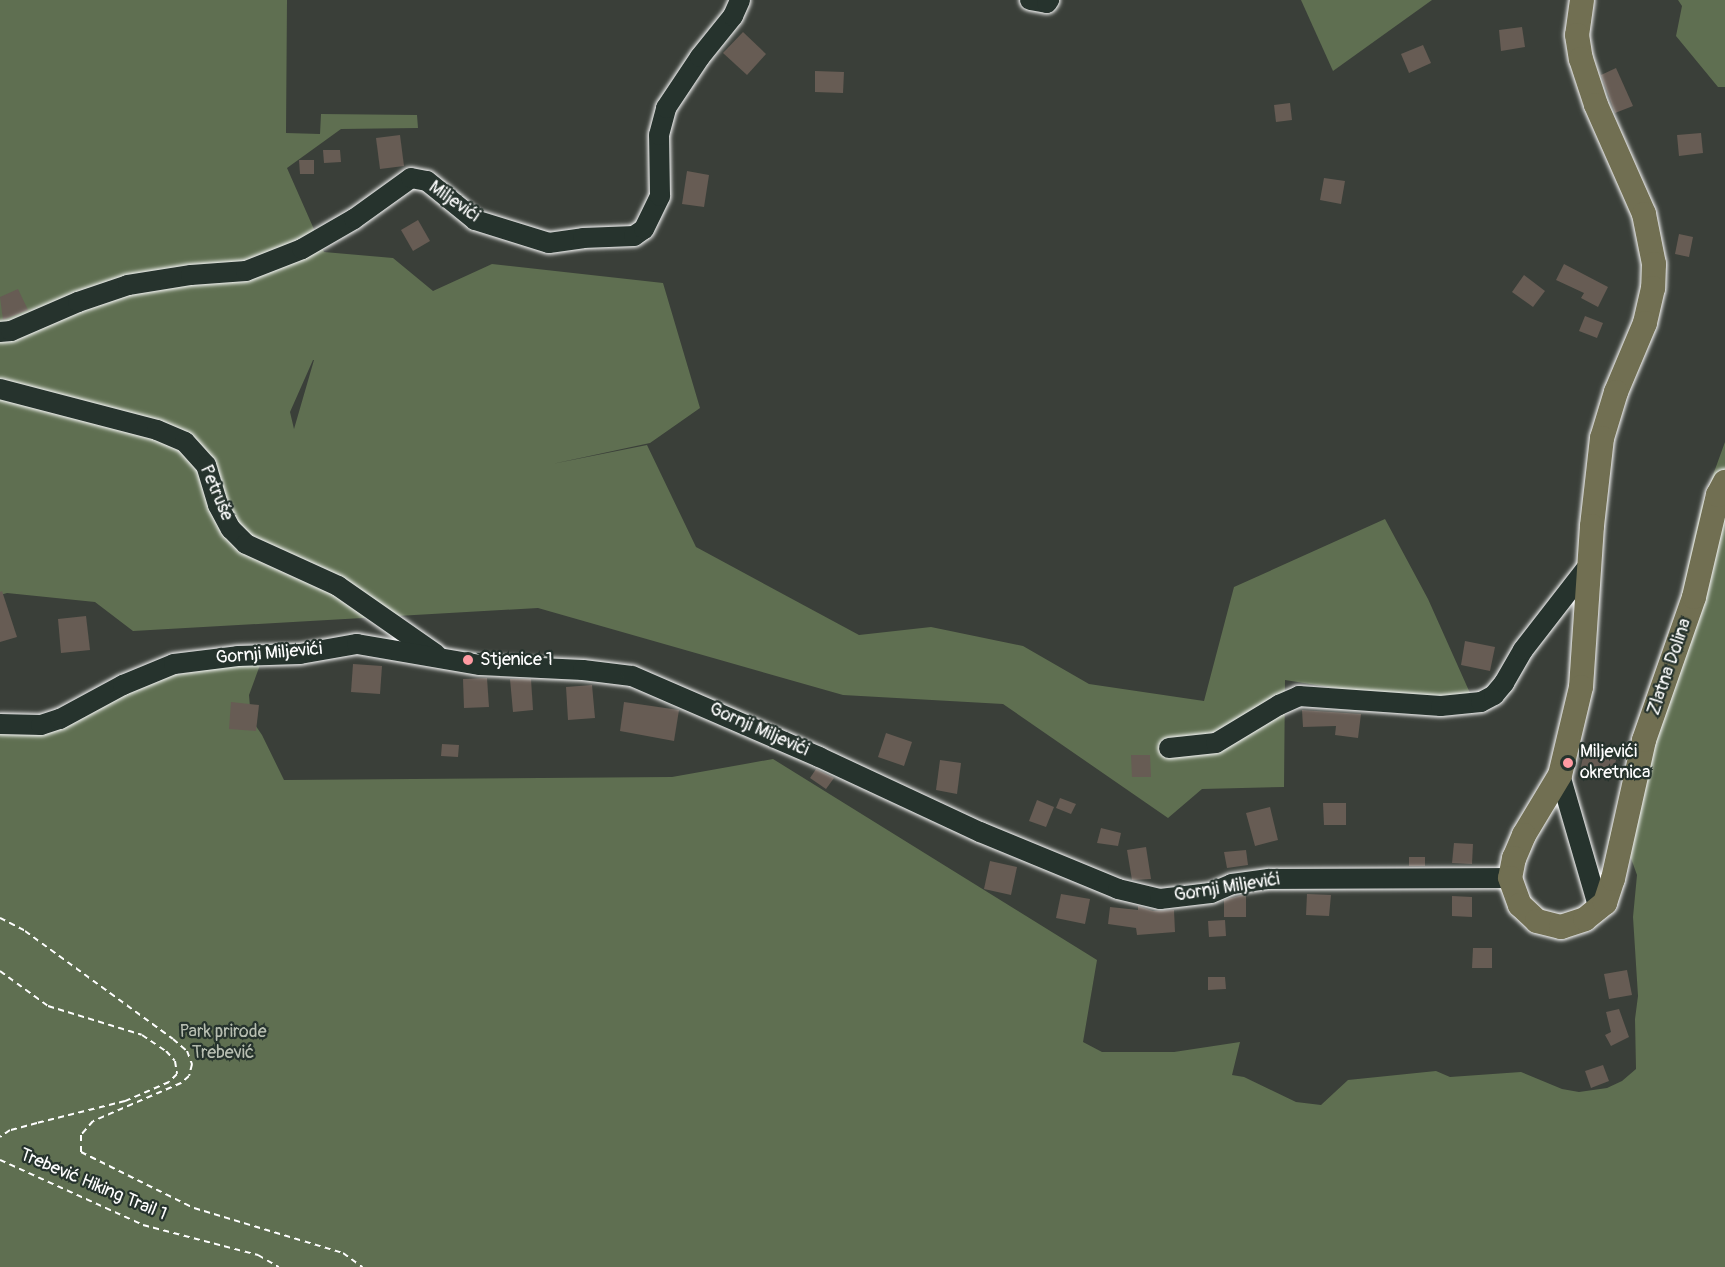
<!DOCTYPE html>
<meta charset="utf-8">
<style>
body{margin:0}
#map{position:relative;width:1725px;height:1267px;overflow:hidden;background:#3a3f39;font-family:Pangolin,sans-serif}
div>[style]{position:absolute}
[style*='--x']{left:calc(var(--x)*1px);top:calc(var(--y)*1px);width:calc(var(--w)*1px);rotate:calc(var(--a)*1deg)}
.green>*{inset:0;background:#5f6f51}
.building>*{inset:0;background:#675c54}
.path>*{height:2px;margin-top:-1px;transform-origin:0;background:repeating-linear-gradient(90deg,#fff 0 6px,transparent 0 10.5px)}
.roads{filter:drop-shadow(0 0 2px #fff) drop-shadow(0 0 2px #fff)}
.minor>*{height:20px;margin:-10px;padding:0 10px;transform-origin:10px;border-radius:10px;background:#26332d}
.major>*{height:24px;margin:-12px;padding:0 12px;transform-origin:12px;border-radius:12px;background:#716f52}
.dots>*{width:16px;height:16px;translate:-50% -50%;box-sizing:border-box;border:3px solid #26332d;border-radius:50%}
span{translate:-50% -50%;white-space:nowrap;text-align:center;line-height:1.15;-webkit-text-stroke:4.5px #26332d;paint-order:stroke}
.street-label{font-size:18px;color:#fff}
.poi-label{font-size:18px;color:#fff}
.left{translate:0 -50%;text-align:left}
.park-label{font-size:18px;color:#b7beb1}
</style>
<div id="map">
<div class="green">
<div style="clip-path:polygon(evenodd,0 0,287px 0,286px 133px,320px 134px,321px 114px,417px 115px,418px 128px,341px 129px,287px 168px,324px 252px,393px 258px,433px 291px,492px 264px,663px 283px,700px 408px,650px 443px,552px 464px,647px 445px,696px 547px,859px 635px,931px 627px,1023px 646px,1089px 684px,1204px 701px,1234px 587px,1385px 519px,1428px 599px,1478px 711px,1285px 680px,1284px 787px,1202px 789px,1168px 818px,1003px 704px,843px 695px,538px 608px,133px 631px,95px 602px,7px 593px,0 595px,0 0,313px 360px,314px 360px,294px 429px,290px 412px,313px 360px)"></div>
<div style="clip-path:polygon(1301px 0,1432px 0,1333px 71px)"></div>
<div style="clip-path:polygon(1678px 0,1725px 0,1725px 87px,1718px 87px,1676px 36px,1682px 6px)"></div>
<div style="clip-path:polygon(1725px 442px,1725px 1267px,0 1267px,0 732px,111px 701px,159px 677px,230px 666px,260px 665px,249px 695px,251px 719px,262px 735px,284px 780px,672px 777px,773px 759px,1097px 960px,1083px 1042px,1102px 1052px,1174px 1052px,1240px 1042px,1232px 1075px,1244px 1077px,1296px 1102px,1321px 1105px,1348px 1080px,1436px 1071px,1450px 1077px,1521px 1072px,1562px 1089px,1579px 1092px,1607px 1088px,1622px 1081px,1636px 1069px,1635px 1019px,1638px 996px,1633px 917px,1637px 875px,1628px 850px,1608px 841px,1678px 610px,1701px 508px)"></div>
</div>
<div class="building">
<div style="clip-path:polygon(1522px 27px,1525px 47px,1501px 51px,1499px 30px)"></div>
<div style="clip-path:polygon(743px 32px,766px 54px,747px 75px,723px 53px)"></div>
<div style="clip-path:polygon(1423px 45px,1431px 63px,1409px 73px,1401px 54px)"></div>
<div style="clip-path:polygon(1616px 68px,1633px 106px,1615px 113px,1601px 75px)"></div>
<div style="clip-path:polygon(815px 71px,844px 72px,843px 93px,815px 92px)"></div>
<div style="clip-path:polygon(1290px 103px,1292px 120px,1276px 122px,1274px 105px)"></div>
<div style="clip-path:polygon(1701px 133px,1703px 153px,1679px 156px,1677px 135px)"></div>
<div style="clip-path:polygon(400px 135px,404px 166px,380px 169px,376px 138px)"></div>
<div style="clip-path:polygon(323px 150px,340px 150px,341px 162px,324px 163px)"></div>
<div style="clip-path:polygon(299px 160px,314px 160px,314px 174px,300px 174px)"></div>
<div style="clip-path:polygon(687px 171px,709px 175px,704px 207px,682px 204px)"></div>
<div style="clip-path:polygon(1324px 178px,1345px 181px,1341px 204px,1320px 200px)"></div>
<div style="clip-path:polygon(418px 220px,430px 241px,413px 251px,401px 230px)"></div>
<div style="clip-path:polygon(1679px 234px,1693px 237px,1689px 257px,1675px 254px)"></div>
<div style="clip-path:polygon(1564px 264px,1608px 287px,1598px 307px,1581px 298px,1584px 293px,1556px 280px)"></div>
<div style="clip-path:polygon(1524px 275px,1545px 291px,1533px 307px,1512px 292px)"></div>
<div style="clip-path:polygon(18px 289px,28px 310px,3px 320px,0 297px)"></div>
<div style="clip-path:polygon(1585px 316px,1603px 323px,1597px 338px,1579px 331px)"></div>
<div style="clip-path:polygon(2px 591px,17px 637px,0 642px,0 592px)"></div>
<div style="clip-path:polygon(86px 616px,90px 650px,61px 653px,58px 619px)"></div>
<div style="clip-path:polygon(1465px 641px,1495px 647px,1490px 671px,1461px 665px)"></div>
<div style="clip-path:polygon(353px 664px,382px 666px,380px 694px,351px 692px)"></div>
<div style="clip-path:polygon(487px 678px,489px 707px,464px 708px,463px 679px)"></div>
<div style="clip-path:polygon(510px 679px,531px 679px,533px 710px,513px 712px)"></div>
<div style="clip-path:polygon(592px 685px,595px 718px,568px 720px,566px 687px)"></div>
<div style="clip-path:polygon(231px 702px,259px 705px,256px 731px,229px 729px)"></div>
<div style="clip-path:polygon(624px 702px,679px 710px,674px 741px,620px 731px)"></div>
<div style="clip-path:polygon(1302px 710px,1361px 714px,1358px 738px,1335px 735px,1336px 726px,1303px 727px)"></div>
<div style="clip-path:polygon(886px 733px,912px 742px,904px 766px,878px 757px)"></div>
<div style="clip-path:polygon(442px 744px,459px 745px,458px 757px,441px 756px)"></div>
<div style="clip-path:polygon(1584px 753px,1616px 760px,1612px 778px,1580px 771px)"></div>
<div style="clip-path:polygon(1131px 755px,1150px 755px,1151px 777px,1132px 777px)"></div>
<div style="clip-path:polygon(940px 760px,961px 763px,957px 794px,936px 790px)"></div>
<div style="clip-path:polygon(816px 769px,834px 778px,826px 789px,810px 778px)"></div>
<div style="clip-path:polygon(1060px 798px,1076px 804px,1071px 814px,1056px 808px)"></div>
<div style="clip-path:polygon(1037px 800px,1054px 807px,1046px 827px,1029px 821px)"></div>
<div style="clip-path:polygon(1323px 803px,1346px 803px,1346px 825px,1324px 825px)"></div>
<div style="clip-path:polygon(1270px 807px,1278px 840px,1255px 846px,1246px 813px)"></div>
<div style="clip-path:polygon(1101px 828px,1121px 833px,1118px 846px,1097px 843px)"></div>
<div style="clip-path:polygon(1454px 843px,1473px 844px,1472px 864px,1452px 863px)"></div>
<div style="clip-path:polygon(1146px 847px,1151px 879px,1132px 880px,1127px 850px)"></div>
<div style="clip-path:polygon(1246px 850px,1248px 865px,1227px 868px,1224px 852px)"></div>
<div style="clip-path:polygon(1409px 857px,1425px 857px,1425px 866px,1409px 866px)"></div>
<div style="clip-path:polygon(990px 861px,1017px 867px,1011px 895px,984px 889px)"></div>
<div style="clip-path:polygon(1061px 894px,1090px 899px,1085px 924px,1056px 918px)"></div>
<div style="clip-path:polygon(1246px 894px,1246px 917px,1224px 917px,1224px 900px)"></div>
<div style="clip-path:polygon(1307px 894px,1331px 895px,1329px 916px,1306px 915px)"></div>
<div style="clip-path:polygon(1452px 896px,1472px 897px,1472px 917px,1452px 916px)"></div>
<div style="clip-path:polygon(1138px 906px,1153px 911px,1174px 910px,1175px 932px,1137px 935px,1136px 928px,1108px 924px,1110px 907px,1138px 910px)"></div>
<div style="clip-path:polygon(1225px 920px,1226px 936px,1209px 937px,1208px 921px)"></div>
<div style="clip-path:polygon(1473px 948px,1492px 948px,1492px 968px,1472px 968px)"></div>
<div style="clip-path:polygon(1627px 970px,1632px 995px,1609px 999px,1604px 974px)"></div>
<div style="clip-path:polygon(1208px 977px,1225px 977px,1226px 989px,1208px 990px)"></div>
<div style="clip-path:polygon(1619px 1009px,1629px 1037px,1611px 1046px,1605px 1035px,1611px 1032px,1606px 1012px)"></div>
<div style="clip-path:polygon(1603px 1065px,1609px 1081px,1591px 1088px,1585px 1071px)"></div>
</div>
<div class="path">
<div style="--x:0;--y:918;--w:28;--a:27"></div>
<div style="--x:25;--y:931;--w:183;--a:36.1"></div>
<div style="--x:173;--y:1039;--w:18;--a:41"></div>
<div style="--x:187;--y:1051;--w:14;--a:69"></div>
<div style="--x:192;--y:1064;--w:12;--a:104"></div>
<div style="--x:189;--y:1076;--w:11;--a:139"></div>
<div style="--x:181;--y:1083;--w:96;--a:156.6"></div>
<div style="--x:93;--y:1121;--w:18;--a:131"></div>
<div style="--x:81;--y:1135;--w:17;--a:90"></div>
<div style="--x:81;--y:1152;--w:126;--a:26.4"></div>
<div style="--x:194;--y:1208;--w:156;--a:16.8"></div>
<div style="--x:343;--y:1253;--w:24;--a:36"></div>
<div style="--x:0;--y:971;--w:59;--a:36.1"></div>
<div style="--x:48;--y:1006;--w:98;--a:17.1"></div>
<div style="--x:142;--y:1035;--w:29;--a:34"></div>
<div style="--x:166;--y:1051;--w:13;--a:48"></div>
<div style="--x:175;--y:1061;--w:13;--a:81"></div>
<div style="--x:177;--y:1074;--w:11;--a:135"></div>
<div style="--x:169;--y:1082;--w:48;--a:156.6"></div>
<div style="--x:125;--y:1101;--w:91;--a:166"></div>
<div style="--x:37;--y:1123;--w:28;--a:165"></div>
<div style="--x:10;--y:1130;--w:12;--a:145"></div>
<div style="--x:0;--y:1160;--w:157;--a:24.4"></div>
<div style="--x:143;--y:1225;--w:119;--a:14.6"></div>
<div style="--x:258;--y:1255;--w:24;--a:30"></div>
</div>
<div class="roads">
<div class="minor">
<div style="--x:1030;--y:0;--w:17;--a:10"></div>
<div style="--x:1047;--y:3;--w:4;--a:-56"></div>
<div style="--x:0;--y:332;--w:11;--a:-5"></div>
<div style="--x:11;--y:331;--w:73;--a:-23.4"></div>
<div style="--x:78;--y:302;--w:53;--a:-18.8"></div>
<div style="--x:128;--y:285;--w:64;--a:-9"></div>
<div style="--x:191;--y:275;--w:55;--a:-4.2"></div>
<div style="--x:246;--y:271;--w:60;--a:-21.4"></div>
<div style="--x:302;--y:249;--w:60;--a:-30"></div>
<div style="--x:354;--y:219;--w:70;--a:-35.7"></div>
<div style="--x:411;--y:178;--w:16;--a:11"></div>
<div style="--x:427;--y:181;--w:62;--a:39.1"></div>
<div style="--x:475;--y:220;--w:77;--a:17.3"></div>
<div style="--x:549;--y:243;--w:34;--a:-8"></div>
<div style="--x:583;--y:238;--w:51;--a:-2.2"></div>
<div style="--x:634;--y:236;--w:12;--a:-35"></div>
<div style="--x:644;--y:229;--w:37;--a:-64"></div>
<div style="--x:660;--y:196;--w:61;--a:-90.9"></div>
<div style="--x:659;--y:135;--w:28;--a:-75"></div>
<div style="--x:666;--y:108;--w:61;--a:-56.3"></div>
<div style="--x:700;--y:57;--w:53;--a:-51.2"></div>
<div style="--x:733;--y:16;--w:17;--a:-66"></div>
<div style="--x:0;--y:389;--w:162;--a:14.6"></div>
<div style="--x:157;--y:430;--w:30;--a:23"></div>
<div style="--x:185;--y:442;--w:31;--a:48"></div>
<div style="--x:206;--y:465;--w:42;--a:73.3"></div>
<div style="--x:218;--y:505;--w:27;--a:62"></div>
<div style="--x:231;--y:529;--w:21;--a:45"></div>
<div style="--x:246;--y:544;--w:101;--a:24.5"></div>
<div style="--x:338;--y:586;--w:119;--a:34.8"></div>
<div style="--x:0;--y:724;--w:41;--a:1.4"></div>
<div style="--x:41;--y:725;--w:20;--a:-18"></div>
<div style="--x:60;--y:719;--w:72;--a:-28.4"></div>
<div style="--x:123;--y:685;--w:55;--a:-22.4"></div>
<div style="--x:174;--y:664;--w:64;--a:-7.1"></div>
<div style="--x:238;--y:656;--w:62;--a:-1.8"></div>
<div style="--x:300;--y:654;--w:58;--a:-10"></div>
<div style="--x:357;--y:644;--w:125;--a:9.7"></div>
<div style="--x:480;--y:665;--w:103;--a:2.8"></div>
<div style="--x:583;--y:670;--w:49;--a:7"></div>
<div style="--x:632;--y:676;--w:204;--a:23.4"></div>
<div style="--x:819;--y:757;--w:178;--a:25"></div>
<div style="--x:980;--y:832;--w:149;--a:22.4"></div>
<div style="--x:1118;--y:889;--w:43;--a:13.4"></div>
<div style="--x:1160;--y:899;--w:51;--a:-6.7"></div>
<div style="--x:1211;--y:893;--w:23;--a:-23"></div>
<div style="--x:1232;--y:884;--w:37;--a:-8"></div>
<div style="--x:1269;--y:879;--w:241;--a:-0.2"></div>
<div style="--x:1169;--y:748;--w:47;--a:-6.1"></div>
<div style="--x:1216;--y:743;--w:74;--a:-31.1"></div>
<div style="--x:1279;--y:705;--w:22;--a:-24"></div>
<div style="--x:1299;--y:696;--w:142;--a:4"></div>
<div style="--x:1441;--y:706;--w:40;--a:-5.7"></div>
<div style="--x:1481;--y:702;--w:15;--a:-28"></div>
<div style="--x:1494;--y:695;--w:16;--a:-50"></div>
<div style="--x:1504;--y:683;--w:38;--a:-60"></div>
<div style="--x:1523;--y:650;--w:108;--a:-52.2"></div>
<div style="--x:1560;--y:775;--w:140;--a:73.8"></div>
</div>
<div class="major">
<div style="--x:1582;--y:0;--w:35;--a:98"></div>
<div style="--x:1577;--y:35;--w:24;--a:81"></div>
<div style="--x:1581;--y:59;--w:48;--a:71.9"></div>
<div style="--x:1596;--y:105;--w:119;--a:66.2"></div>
<div style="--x:1644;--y:214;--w:51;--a:78.7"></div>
<div style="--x:1654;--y:264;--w:24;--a:92"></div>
<div style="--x:1653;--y:288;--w:36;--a:103"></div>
<div style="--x:1645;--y:323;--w:75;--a:112.8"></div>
<div style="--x:1616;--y:392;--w:48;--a:106.9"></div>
<div style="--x:1602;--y:438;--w:89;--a:96.5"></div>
<div style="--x:1592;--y:526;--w:161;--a:93.9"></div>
<div style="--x:1581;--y:687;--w:90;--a:103.4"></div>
<div style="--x:1560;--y:775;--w:70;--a:121"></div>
<div style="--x:1524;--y:835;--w:25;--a:113"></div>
<div style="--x:1514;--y:858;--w:20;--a:101"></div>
<div style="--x:1510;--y:878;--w:29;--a:70"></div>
<div style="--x:1520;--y:905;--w:23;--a:43"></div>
<div style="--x:1537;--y:921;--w:25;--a:14"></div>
<div style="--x:1561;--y:927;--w:25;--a:-18"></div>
<div style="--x:1585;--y:919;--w:26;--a:-39"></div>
<div style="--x:1605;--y:903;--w:25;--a:-72"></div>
<div style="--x:1613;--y:879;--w:142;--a:-77.4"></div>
<div style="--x:1644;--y:740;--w:151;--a:-70.7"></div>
<div style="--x:1694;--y:597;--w:105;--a:-76.8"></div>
<div style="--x:1718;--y:495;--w:15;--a:-62"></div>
</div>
</div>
<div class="dots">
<div style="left:468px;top:660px;background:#ff9aa2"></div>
<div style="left:1568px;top:763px;background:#ff9aa2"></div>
</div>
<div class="street-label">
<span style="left:454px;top:202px;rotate:35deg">Miljevići</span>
<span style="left:216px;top:493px;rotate:67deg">Petruše</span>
<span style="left:269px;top:654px;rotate:-5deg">Gornji Miljevići</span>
<span style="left:1670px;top:667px;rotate:-71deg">Zlatna Dolina</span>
<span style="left:759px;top:730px;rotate:24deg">Gornji Miljevići</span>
<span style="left:1227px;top:888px;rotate:-9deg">Gornji Miljevići</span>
<span style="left:93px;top:1185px;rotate:23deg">Trebević Hiking Trail 1</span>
</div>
<div class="poi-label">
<span class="left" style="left:480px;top:660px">Stjenice 1</span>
<span class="left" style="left:1580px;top:763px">Miljevići<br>okretnica</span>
</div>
<div class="park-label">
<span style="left:223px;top:1043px">Park prirode<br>Trebević</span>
</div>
</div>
